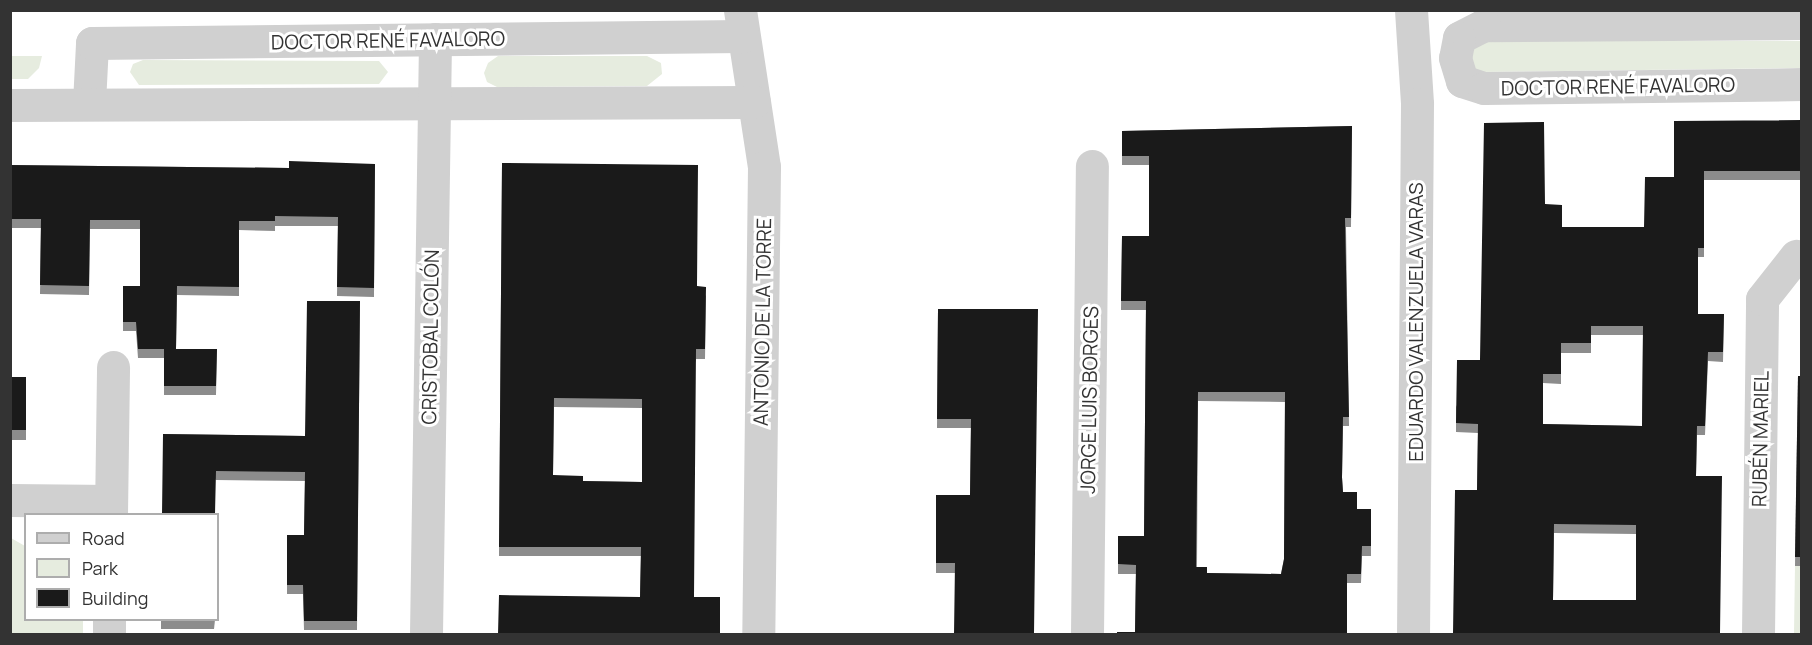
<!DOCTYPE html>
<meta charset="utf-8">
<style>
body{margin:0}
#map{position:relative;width:1812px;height:645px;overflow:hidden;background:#fff;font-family:Manrope,sans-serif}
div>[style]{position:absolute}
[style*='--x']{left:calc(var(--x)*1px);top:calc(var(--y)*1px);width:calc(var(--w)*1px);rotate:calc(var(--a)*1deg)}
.green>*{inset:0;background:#e6ecdf}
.street>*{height:33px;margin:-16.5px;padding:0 16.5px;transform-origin:16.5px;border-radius:16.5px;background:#d0d0d0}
.wall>*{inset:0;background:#8c8c8c}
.building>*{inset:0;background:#1a1a1a}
span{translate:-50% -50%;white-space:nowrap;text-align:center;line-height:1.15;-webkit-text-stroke:6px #fff;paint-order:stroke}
.street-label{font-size:20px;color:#333}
.frame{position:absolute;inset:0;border:12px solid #333;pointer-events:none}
.legend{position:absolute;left:24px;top:513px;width:195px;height:108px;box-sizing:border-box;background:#fff;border:2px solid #adadad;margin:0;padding:8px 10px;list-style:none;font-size:18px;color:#333}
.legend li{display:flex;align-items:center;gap:12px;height:30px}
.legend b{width:30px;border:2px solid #adadad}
</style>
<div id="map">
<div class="green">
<div style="clip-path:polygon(1478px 41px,1801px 41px,1801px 68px,1477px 72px,1466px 51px)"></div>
<div style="clip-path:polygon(11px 56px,42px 56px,39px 68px,28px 79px,11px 79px)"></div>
<div style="clip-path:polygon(498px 56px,647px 56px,661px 63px,662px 74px,647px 86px,497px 87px,487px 82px,484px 73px,488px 63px)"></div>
<div style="clip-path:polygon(143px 60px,379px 61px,388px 72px,379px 84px,139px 85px,130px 72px,133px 64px)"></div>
<div style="clip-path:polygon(11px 538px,25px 546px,26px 620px,83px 620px,83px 634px,11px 634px)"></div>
<div style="clip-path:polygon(1795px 566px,1801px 566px,1801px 634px,1794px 634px)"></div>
</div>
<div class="street">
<div style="--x:740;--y:10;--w:159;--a:81.3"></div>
<div style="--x:764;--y:167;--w:467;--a:90.7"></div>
<div style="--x:1411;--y:10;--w:94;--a:86.3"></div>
<div style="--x:1417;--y:104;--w:530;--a:90.43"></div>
<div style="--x:1802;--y:23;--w:318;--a:179.6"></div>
<div style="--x:1484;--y:25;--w:28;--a:153"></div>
<div style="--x:1459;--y:38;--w:20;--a:101"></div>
<div style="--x:1455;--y:58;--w:24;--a:73"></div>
<div style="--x:1462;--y:81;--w:23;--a:18"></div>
<div style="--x:1484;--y:88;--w:318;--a:-0.7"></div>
<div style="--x:89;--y:103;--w:60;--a:-87.1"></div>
<div style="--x:92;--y:43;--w:651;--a:-0.62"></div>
<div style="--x:10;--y:105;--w:744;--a:-0.23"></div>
<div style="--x:10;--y:500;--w:101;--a:0.6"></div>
<div style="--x:111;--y:514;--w:147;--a:-89.2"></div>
<div style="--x:109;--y:634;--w:14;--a:-90"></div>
<div style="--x:426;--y:634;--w:595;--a:-89.13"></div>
<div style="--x:1087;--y:634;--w:468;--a:-89.4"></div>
<div style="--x:1758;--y:634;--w:335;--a:-89.3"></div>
<div style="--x:1762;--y:299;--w:55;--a:-51.7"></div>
</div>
<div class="wall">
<div style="clip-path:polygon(evenodd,1802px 120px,1802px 180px,1704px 180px,1704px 257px,1698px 257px,1698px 314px,1724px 314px,1723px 362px,1708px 361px,1705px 435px,1697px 435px,1696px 476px,1720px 634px,1453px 634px,1477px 490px,1478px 433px,1456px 432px,1456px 407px,1480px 360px,1545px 204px,1562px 227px,1644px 227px,1674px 177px,1802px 120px,1591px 335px,1643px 335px,1642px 426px,1543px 424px,1543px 383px,1561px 384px,1561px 353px,1591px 353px,1591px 335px,1802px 120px,1554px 533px,1636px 534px,1636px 600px,1553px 600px,1554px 533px)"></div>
<div style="clip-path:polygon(evenodd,1352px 126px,1351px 227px,1346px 227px,1349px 426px,1343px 426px,1342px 478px,1343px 492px,1357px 509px,1371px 509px,1371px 556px,1362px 556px,1361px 583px,1347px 583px,1135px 632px,1136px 574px,1118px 574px,1118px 536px,1144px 536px,1146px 310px,1121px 310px,1122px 236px,1149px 236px,1149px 165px,1122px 165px,1122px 131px,1352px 126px,1198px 401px,1285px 402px,1284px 559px,1281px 574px,1207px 573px,1197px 567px,1198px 401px)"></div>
<div style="clip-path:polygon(evenodd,502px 163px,697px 286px,706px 296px,705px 359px,696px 359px,640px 597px,641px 556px,499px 556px,502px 163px,554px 407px,642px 408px,642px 482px,583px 481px,553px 475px,554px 407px)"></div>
<div style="clip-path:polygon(375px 164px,374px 297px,337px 296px,338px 226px,275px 226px,275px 231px,239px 230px,239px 296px,177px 295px,176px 349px,217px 349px,216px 395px,164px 395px,164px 358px,138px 358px,136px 331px,123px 331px,123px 286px,140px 286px,140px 229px,90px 229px,89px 295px,40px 294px,41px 228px,10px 228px,10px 165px,289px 168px)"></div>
<div style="clip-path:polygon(360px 301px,357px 630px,304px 630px,303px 594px,287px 594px,287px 585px,304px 535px,305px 481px,216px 480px,163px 434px,305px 436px)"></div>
<div style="clip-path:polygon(938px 309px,1038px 309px,955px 573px,936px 573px,936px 495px,970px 495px,971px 428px,937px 428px)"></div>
<div style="clip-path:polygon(1798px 376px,1802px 376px,1802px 566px,1795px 566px)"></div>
<div style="clip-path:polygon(10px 377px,26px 377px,26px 440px,10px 440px)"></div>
<div style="clip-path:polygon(161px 620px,215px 620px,214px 629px,161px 629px)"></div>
</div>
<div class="building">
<div style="clip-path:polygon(evenodd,1802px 120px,1802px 171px,1704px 171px,1704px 248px,1698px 248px,1698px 314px,1724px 314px,1723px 352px,1708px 352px,1705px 426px,1697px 426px,1696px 476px,1722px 476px,1720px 634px,1453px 634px,1455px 490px,1477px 490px,1478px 424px,1456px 423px,1457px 360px,1480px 360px,1484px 123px,1544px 122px,1545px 204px,1562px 205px,1562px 227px,1644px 227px,1645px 177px,1674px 177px,1674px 121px,1802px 120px,1591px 326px,1643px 326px,1642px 426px,1543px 424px,1543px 374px,1561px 374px,1561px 343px,1591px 343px,1591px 326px,1802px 120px,1554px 524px,1636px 525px,1636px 600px,1553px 600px,1554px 524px)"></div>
<div style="clip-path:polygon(evenodd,1352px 126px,1351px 218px,1345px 218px,1349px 417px,1343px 417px,1342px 477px,1343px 492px,1357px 492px,1357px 509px,1371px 509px,1371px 546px,1362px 546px,1361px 574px,1347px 574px,1347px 634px,1117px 634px,1117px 632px,1135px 632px,1136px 565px,1118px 564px,1118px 536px,1144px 536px,1146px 301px,1121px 301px,1122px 236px,1149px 236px,1149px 156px,1122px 156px,1122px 131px,1352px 126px,1198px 392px,1285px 392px,1284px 559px,1281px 574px,1207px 573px,1207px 567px,1196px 567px,1198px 392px)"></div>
<div style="clip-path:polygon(289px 161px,375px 164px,374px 288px,337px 287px,338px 217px,275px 216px,275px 221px,239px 221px,239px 287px,177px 286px,176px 349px,217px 349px,216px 386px,164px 386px,164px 349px,138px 349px,136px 322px,123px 322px,123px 286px,140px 286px,140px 220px,90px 220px,89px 286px,40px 285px,41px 219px,10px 219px,10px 165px,289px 168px)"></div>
<div style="clip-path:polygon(evenodd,502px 163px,698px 165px,697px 286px,706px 287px,705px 349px,696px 349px,694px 597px,720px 597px,720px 634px,498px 634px,499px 595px,640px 597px,641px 547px,499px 547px,502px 163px,554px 398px,642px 399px,642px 482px,583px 481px,583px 476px,553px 475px,554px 398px)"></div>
<div style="clip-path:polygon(307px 301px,360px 301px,357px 621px,304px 621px,303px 585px,287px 585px,287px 535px,304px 535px,305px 472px,216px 471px,215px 514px,162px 514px,163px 434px,305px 436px)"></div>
<div style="clip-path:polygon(938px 309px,1038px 309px,1034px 634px,954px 634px,955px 563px,936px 563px,936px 495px,970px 495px,971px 419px,937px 419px)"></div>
<div style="clip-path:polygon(1798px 376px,1802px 376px,1802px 557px,1795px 557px)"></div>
<div style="clip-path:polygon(10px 377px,26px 377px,26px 430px,10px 430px)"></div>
<div style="clip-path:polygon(136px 633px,185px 634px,136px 634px)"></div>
</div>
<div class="street-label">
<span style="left:388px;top:40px;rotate:-1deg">DOCTOR RENÉ FAVALORO</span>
<span style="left:1618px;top:86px;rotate:-1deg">DOCTOR RENÉ FAVALORO</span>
<span style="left:762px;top:322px;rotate:-89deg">ANTONIO DE LA TORRE</span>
<span style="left:1415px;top:322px;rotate:-90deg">EDUARDO VALENZUELA VARAS</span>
<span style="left:430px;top:337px;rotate:-89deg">CRISTOBAL COLÓN</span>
<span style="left:1089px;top:400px;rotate:-89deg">JORGE LUIS BORGES</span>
<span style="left:1760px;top:439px;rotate:-89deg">RUBÉN MARIEL</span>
</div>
<div class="frame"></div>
<ul class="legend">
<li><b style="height:8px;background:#d0d0d0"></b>Road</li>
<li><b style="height:16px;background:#e6ecdf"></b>Park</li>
<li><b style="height:16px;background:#1a1a1a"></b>Building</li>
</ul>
</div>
